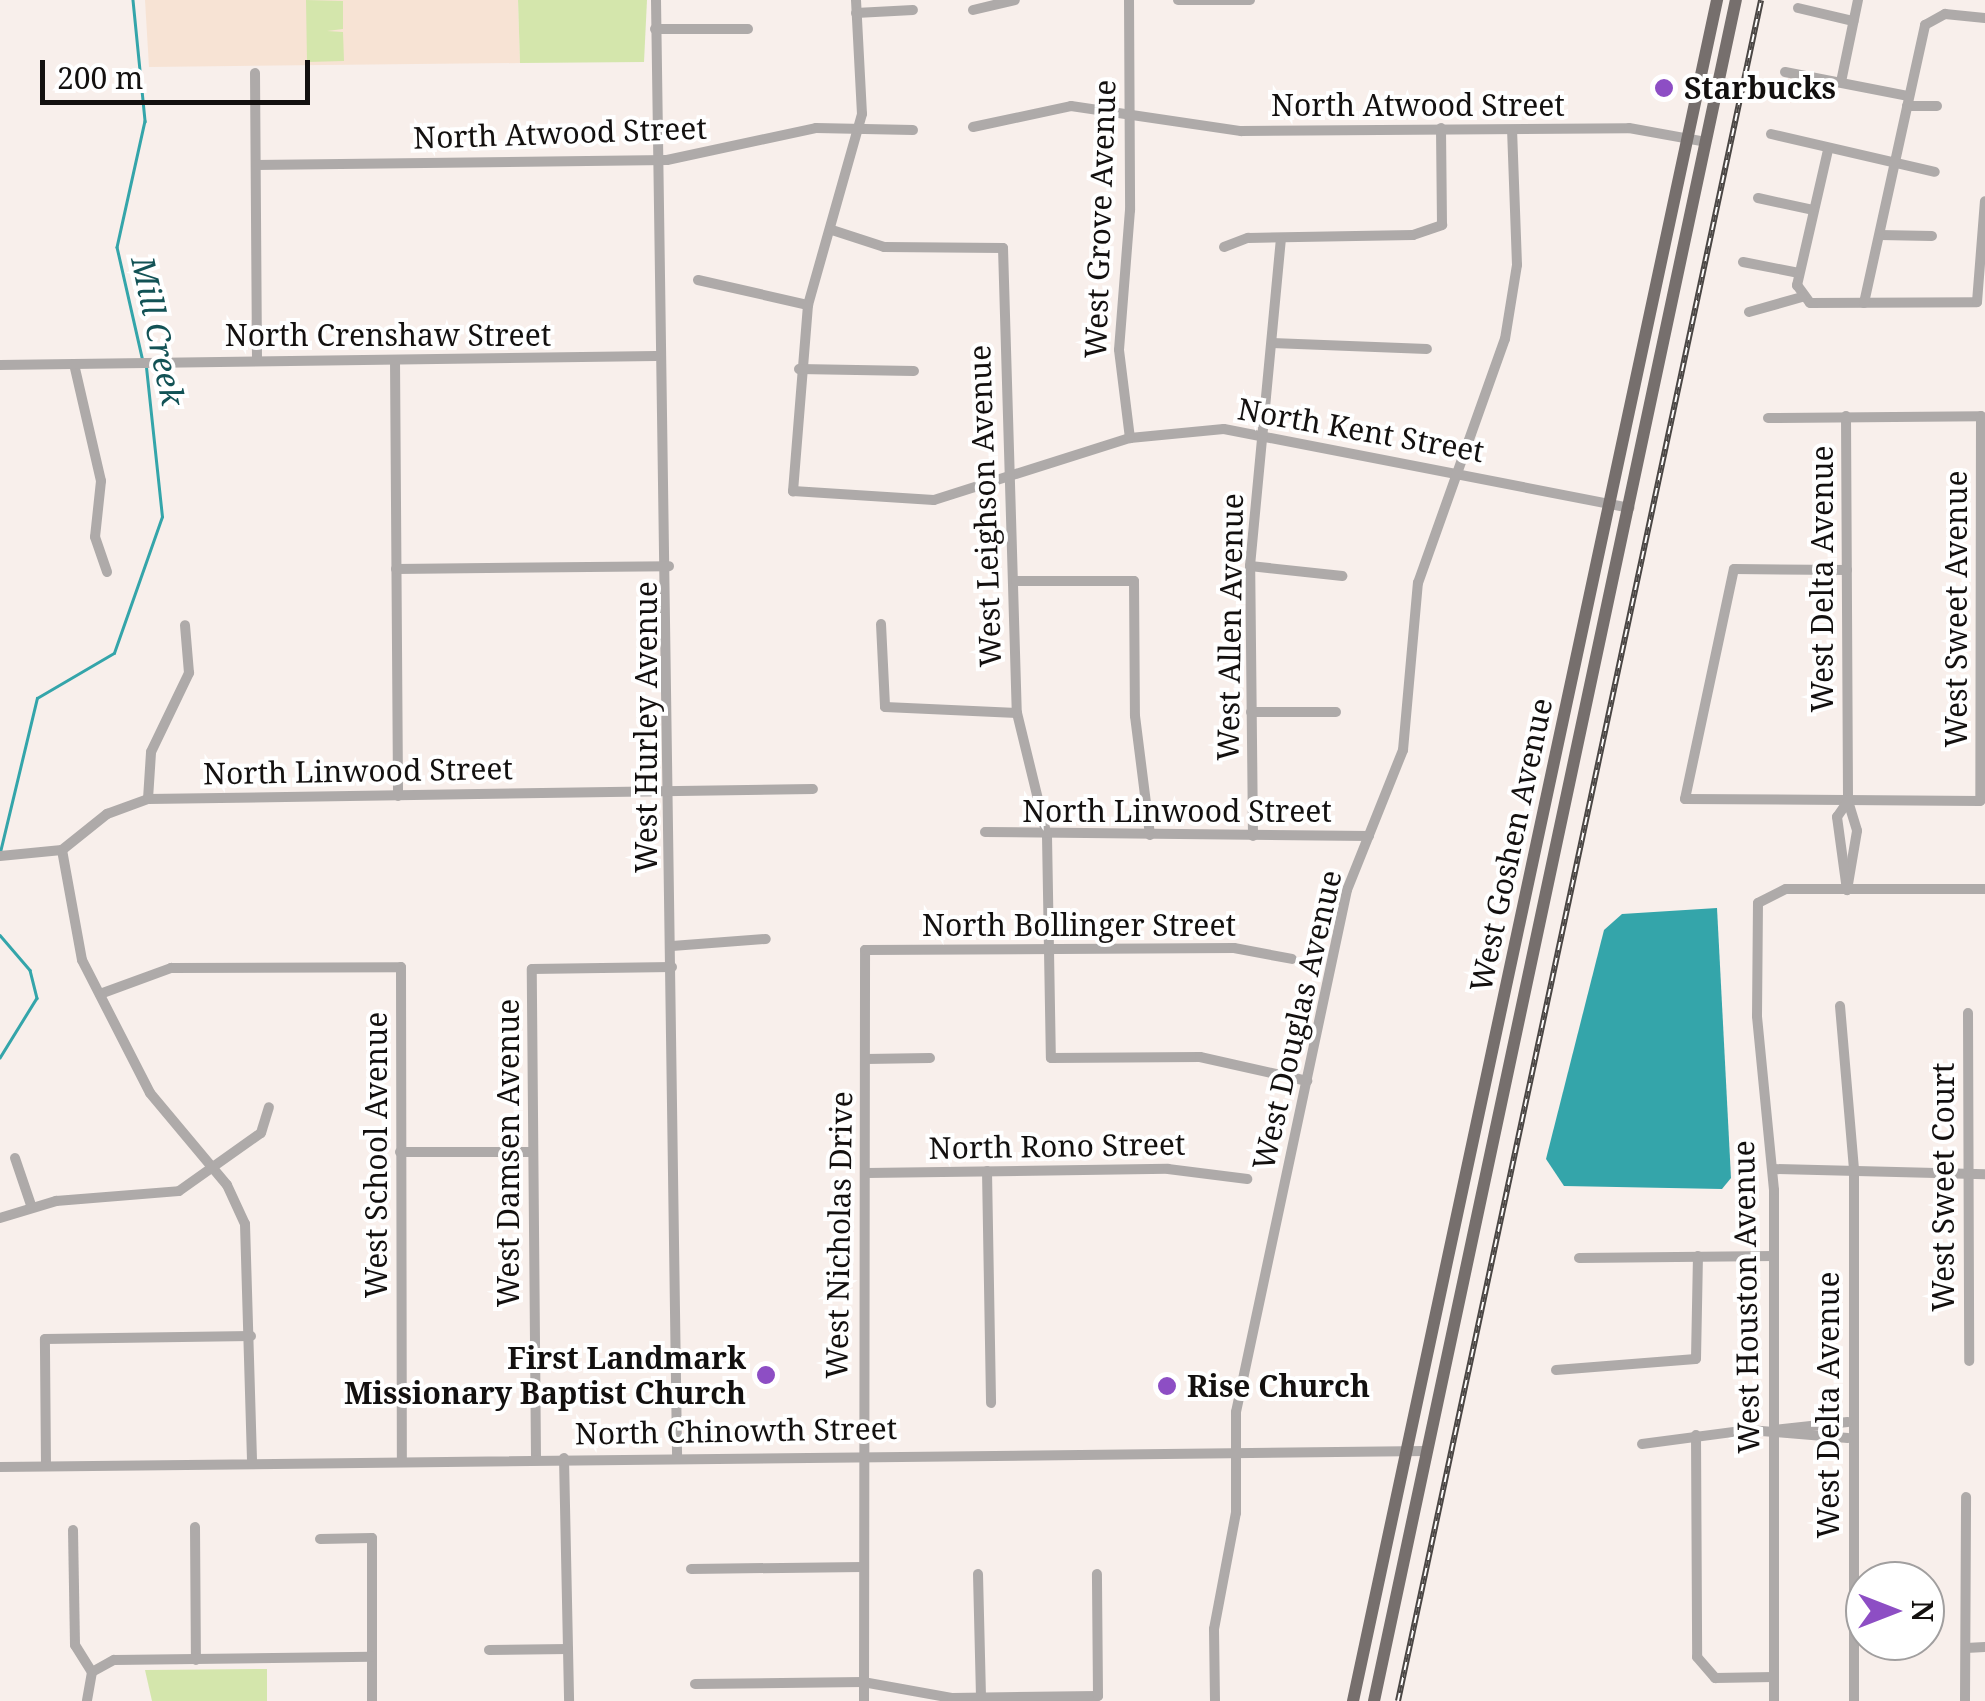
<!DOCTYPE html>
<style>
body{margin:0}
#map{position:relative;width:1985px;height:1701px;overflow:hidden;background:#f8efeb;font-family:"Noto Serif",serif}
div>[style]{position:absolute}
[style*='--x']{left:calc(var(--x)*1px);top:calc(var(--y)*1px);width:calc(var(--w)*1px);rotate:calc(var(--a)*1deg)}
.education>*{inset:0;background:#f7e3d4}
.green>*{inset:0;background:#d4e6ac}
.water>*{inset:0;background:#34a5aa}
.stream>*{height:2.5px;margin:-1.25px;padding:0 1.25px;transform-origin:1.25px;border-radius:1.25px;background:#34a5aa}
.minor>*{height:10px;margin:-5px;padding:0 5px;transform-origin:5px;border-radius:5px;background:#aeaaa9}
.major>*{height:12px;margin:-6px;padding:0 6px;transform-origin:6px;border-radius:6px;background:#766f6d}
.rail>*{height:6px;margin-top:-3px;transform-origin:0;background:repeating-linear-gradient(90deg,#fff 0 8px,#4a4644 0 16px);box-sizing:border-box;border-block:2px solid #4a4644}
.dots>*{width:28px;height:28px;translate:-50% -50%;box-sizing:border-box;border:5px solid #fff;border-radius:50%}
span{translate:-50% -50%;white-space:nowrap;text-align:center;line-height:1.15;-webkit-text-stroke:8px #fff;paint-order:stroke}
.poi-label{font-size:30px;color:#13100f;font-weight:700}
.left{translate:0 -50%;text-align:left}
.right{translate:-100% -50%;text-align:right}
.street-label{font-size:30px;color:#13100f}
.water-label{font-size:32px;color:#125255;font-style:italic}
.north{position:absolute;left:1845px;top:1561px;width:100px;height:100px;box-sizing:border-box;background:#fff;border:2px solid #a19f9f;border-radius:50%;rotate:90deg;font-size:28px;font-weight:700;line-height:40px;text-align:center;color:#13100f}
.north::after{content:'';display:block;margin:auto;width:35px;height:45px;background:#8d4ec4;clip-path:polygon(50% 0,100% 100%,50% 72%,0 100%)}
.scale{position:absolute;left:40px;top:60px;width:270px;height:45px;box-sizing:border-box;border:5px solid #13100f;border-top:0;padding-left:12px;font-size:30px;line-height:35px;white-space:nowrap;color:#13100f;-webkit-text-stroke:8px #fff;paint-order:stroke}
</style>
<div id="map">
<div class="education">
<div style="clip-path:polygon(145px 0,518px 0,520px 63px,149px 67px)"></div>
</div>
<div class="green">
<div style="clip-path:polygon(306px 0,343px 1px,343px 29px,327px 31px,343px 32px,344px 61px,307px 62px)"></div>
<div style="clip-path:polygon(518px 0,647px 0,644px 62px,520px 63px)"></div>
<div style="clip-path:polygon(267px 1669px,267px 1701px,152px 1701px,145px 1670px)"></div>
</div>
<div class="water">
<div style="clip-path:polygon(1717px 908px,1731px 1178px,1722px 1189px,1564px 1186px,1546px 1159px,1604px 930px,1622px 914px)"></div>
</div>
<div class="stream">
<div style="--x:133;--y:0;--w:122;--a:84.3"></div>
<div style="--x:145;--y:121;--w:129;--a:102.5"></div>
<div style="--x:117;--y:247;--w:117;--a:77.2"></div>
<div style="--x:0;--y:852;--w:158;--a:-76.5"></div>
<div style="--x:37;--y:698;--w:89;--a:-30.3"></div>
<div style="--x:114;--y:653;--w:144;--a:-70.6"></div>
<div style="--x:162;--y:517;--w:150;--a:-96.1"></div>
<div style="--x:0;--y:935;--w:46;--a:49.4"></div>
<div style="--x:30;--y:970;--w:29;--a:76"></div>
<div style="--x:37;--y:998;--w:70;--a:121.7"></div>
</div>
<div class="minor">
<div style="--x:656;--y:0;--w:1455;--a:89.17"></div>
<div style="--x:856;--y:0;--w:114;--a:87"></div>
<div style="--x:862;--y:114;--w:198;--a:105.8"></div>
<div style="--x:808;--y:305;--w:187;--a:94.6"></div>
<div style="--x:793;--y:491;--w:141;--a:3.7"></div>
<div style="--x:934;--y:500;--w:206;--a:-17.6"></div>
<div style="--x:1130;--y:438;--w:94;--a:-5.5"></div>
<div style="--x:1224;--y:429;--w:413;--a:11"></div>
<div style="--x:1129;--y:0;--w:210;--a:89.7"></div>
<div style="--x:1130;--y:210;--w:140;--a:94.5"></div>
<div style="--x:1119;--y:350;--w:89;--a:82.9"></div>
<div style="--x:1178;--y:0;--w:72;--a:0"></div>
<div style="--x:1798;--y:8;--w:57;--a:13.3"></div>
<div style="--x:973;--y:10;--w:43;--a:-13.4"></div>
<div style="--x:856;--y:13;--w:57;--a:-3"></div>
<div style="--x:655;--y:29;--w:93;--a:0"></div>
<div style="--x:1785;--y:72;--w:126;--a:11"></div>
<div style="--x:255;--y:73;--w:287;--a:89.6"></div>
<div style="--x:1841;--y:82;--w:84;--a:-78.3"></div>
<div style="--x:1907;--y:106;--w:30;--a:0"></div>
<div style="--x:973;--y:127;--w:100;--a:-12.1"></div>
<div style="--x:1071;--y:106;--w:172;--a:8.4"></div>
<div style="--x:1241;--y:131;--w:388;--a:-0.4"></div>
<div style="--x:1629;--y:128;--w:78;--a:10.3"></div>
<div style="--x:1771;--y:134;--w:168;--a:13"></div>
<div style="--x:1828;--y:150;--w:139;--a:102.9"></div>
<div style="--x:1797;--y:285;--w:22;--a:54"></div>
<div style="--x:1810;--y:303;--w:167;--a:-0.3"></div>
<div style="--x:1977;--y:302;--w:101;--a:-85.5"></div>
<div style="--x:256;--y:165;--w:411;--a:-0.7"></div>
<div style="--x:667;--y:160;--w:152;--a:-12.1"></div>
<div style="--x:816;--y:128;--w:97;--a:1.2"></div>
<div style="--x:1758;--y:198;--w:56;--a:12.3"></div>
<div style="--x:832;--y:230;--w:55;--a:18.1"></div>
<div style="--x:884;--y:247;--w:119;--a:0.5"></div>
<div style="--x:1003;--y:248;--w:465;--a:88.3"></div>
<div style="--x:1017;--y:713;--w:127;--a:76.3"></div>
<div style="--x:1047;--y:836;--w:222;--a:89"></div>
<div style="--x:1051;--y:1058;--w:149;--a:-0.4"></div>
<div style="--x:1200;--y:1057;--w:110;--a:12.6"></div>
<div style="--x:1880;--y:235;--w:52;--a:1.1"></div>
<div style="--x:1224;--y:247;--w:26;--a:-21"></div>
<div style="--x:1248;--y:238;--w:165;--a:-1"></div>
<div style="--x:1413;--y:235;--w:31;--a:-19"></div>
<div style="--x:1442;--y:225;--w:97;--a:-90.6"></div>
<div style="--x:1743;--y:262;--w:57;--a:11.1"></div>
<div style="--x:698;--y:280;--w:113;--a:12.8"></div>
<div style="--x:1864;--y:303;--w:285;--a:-77.6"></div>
<div style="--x:1925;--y:25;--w:23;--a:-29"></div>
<div style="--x:1945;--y:14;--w:40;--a:5.7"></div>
<div style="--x:1749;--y:312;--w:55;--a:-15.8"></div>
<div style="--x:1272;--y:343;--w:155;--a:2.2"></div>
<div style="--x:395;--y:360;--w:436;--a:89.6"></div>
<div style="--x:74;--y:364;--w:120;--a:77"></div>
<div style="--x:101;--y:481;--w:56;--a:96.1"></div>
<div style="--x:95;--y:537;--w:37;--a:71"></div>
<div style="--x:0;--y:365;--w:656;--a:-0.79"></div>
<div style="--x:799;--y:369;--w:115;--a:1"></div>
<div style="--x:1846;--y:416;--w:385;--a:89.7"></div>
<div style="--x:1848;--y:801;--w:31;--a:73"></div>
<div style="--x:1857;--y:831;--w:60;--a:99.6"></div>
<div style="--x:1768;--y:418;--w:213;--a:-0.5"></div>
<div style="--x:1981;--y:416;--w:385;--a:90.1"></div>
<div style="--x:1980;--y:801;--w:295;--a:-179.6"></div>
<div style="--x:1685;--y:799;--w:235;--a:-78"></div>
<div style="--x:1734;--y:569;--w:113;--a:0.5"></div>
<div style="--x:1250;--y:566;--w:93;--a:6.2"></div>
<div style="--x:396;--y:569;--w:273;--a:-0.6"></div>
<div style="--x:1016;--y:581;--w:118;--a:0"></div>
<div style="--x:1134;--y:581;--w:135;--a:89.6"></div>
<div style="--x:1135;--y:716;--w:120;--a:82.8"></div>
<div style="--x:881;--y:624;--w:83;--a:87.2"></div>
<div style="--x:885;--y:707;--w:132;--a:2.6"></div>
<div style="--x:1251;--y:712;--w:85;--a:0"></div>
<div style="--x:148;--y:799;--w:47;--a:-86.3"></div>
<div style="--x:151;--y:752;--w:88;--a:-64.3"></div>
<div style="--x:189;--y:673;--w:48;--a:-94.8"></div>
<div style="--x:985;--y:832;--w:384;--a:0.6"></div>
<div style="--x:1253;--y:836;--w:270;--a:-90.6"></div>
<div style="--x:1250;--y:566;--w:328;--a:-84.6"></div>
<div style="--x:62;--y:850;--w:112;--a:79.7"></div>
<div style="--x:82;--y:960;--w:149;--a:62.9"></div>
<div style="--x:150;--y:1093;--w:120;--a:50.1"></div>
<div style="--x:227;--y:1185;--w:43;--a:65.2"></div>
<div style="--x:245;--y:1224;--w:240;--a:88.3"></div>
<div style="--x:0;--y:856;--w:62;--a:-5.5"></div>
<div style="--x:62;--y:850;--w:58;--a:-38.7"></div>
<div style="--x:107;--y:814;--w:44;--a:-20.1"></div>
<div style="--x:148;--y:799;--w:665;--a:-0.86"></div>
<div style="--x:1847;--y:890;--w:74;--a:-97.8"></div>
<div style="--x:1837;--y:817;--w:19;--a:-55"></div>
<div style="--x:672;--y:946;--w:94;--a:-4.3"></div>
<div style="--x:100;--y:994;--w:76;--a:-20.1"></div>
<div style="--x:171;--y:968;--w:230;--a:-0.2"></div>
<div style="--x:401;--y:967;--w:495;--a:89.9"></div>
<div style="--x:1840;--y:1006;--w:164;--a:85.1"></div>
<div style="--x:1854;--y:1169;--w:532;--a:90"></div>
<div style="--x:1968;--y:1013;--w:348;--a:89.8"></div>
<div style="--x:866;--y:1059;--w:64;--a:-0.9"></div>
<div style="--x:400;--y:1152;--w:132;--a:0"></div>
<div style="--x:15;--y:1158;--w:50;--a:71.2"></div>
<div style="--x:1773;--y:1169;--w:212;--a:1.4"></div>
<div style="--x:987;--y:1171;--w:232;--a:89"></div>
<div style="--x:867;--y:1173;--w:301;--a:-0.8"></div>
<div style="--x:1168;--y:1169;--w:80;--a:7.2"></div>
<div style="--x:0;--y:1218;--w:59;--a:-16.9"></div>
<div style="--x:56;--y:1201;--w:123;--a:-4.6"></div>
<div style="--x:179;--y:1191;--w:100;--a:-35.3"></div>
<div style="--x:261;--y:1133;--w:27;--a:-73"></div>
<div style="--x:1579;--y:1258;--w:195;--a:-0.6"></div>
<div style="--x:1556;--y:1370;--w:140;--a:-4.5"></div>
<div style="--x:1696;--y:1359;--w:103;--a:-88.9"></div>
<div style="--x:1774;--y:1430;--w:74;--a:-6.2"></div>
<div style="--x:1696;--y:1435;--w:222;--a:89.7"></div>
<div style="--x:1697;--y:1657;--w:28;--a:49"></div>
<div style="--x:1715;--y:1678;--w:59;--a:-1"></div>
<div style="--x:1642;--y:1444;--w:108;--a:-7.5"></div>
<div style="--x:1749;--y:1430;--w:99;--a:4.6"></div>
<div style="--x:536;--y:1458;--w:489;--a:-90.5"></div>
<div style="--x:532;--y:969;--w:140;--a:-0.8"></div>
<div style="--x:564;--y:1458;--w:243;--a:88.8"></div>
<div style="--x:46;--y:1466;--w:127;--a:-90.5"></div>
<div style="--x:45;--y:1339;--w:206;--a:-0.8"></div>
<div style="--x:0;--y:1467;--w:1426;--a:-0.64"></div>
<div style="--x:195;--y:1527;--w:133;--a:89.6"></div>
<div style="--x:73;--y:1530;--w:115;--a:89"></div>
<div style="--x:75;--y:1645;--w:32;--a:58"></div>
<div style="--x:92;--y:1672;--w:29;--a:100"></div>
<div style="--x:320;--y:1539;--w:52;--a:-1.1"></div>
<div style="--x:372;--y:1538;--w:163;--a:90"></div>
<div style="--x:691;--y:1569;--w:172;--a:-0.7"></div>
<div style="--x:978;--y:1574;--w:125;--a:88.6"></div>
<div style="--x:1966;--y:1648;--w:19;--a:-3"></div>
<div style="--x:489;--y:1650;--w:79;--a:-0.7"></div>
<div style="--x:92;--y:1672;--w:25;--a:-29"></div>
<div style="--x:114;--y:1660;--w:257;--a:-0.7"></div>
<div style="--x:695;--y:1684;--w:168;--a:-0.7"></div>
<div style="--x:863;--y:1682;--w:90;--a:10.2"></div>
<div style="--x:952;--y:1698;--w:146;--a:-0.8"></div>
<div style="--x:1098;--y:1696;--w:122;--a:-90.5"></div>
<div style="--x:864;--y:1701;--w:751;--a:-89.92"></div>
<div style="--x:865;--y:950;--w:369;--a:-0.3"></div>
<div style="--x:1234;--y:948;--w:59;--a:10.7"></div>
<div style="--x:1215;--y:1701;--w:72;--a:-90.8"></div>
<div style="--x:1214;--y:1629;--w:118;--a:-79.3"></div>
<div style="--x:1236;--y:1513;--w:101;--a:-90"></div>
<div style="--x:1236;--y:1412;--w:534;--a:-78"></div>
<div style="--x:1347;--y:890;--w:151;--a:-68.2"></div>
<div style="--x:1403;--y:750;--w:168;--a:-84.9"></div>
<div style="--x:1418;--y:583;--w:259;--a:-70.4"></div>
<div style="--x:1505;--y:339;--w:75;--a:-80.8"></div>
<div style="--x:1517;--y:265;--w:135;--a:-92.1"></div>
<div style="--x:1774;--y:1701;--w:511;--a:-90"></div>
<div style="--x:1774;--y:1190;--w:175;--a:-95.6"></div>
<div style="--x:1757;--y:1016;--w:113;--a:-89.5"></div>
<div style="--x:1758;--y:903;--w:31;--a:-27"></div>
<div style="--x:1786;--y:889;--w:199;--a:0"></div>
<div style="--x:1965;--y:1701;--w:204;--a:-89.7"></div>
</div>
<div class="major">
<div style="--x:1353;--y:1701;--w:1740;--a:-77.92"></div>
<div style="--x:1374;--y:1701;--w:1739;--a:-77.99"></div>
</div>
<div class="rail">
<div style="--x:1398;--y:1701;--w:1739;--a:-77.95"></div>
</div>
<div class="dots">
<div style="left:1664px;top:88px;background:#8d4ec4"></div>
<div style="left:766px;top:1375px;background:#8d4ec4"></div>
<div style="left:1167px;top:1386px;background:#8d4ec4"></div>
</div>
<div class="poi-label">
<span class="left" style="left:1684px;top:88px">Starbucks</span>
<span class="right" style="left:746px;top:1375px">First Landmark<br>Missionary Baptist Church</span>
<span class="left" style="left:1187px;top:1386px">Rise Church</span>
</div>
<div class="street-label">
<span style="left:1418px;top:105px">North Atwood Street</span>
<span style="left:560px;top:133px;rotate:-2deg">North Atwood Street</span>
<span style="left:1100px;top:219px;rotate:-88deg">West Grove Avenue</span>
<span style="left:388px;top:335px">North Crenshaw Street</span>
<span style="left:1361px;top:430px;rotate:10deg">North Kent Street</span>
<span style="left:985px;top:506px;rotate:-92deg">West Leighson Avenue</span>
<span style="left:1822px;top:579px;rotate:-90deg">West Delta Avenue</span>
<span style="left:1956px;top:609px;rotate:-90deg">West Sweet Avenue</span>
<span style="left:1230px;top:627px;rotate:-89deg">West Allen Avenue</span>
<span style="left:646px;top:727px;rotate:-90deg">West Hurley Avenue</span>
<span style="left:358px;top:771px;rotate:-1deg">North Linwood Street</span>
<span style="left:1177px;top:811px">North Linwood Street</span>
<span style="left:1511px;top:845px;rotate:-78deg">West Goshen Avenue</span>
<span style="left:1079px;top:925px">North Bollinger Street</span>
<span style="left:1297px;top:1020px;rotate:-77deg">West Douglas Avenue</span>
<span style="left:1057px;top:1146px;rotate:-1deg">North Rono Street</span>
<span style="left:508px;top:1153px;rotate:-90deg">West Damsen Avenue</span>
<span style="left:376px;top:1155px;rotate:-90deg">West School Avenue</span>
<span style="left:1943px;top:1187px;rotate:-90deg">West Sweet Court</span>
<span style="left:839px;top:1235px;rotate:-89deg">West Nicholas Drive</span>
<span style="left:1746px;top:1297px;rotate:-91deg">West Houston Avenue</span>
<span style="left:1828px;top:1405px;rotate:-90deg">West Delta Avenue</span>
<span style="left:736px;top:1431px;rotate:-1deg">North Chinowth Street</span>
</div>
<div class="water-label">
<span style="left:158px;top:331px;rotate:78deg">Mill Creek</span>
</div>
<div class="north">N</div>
<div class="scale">200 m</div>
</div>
